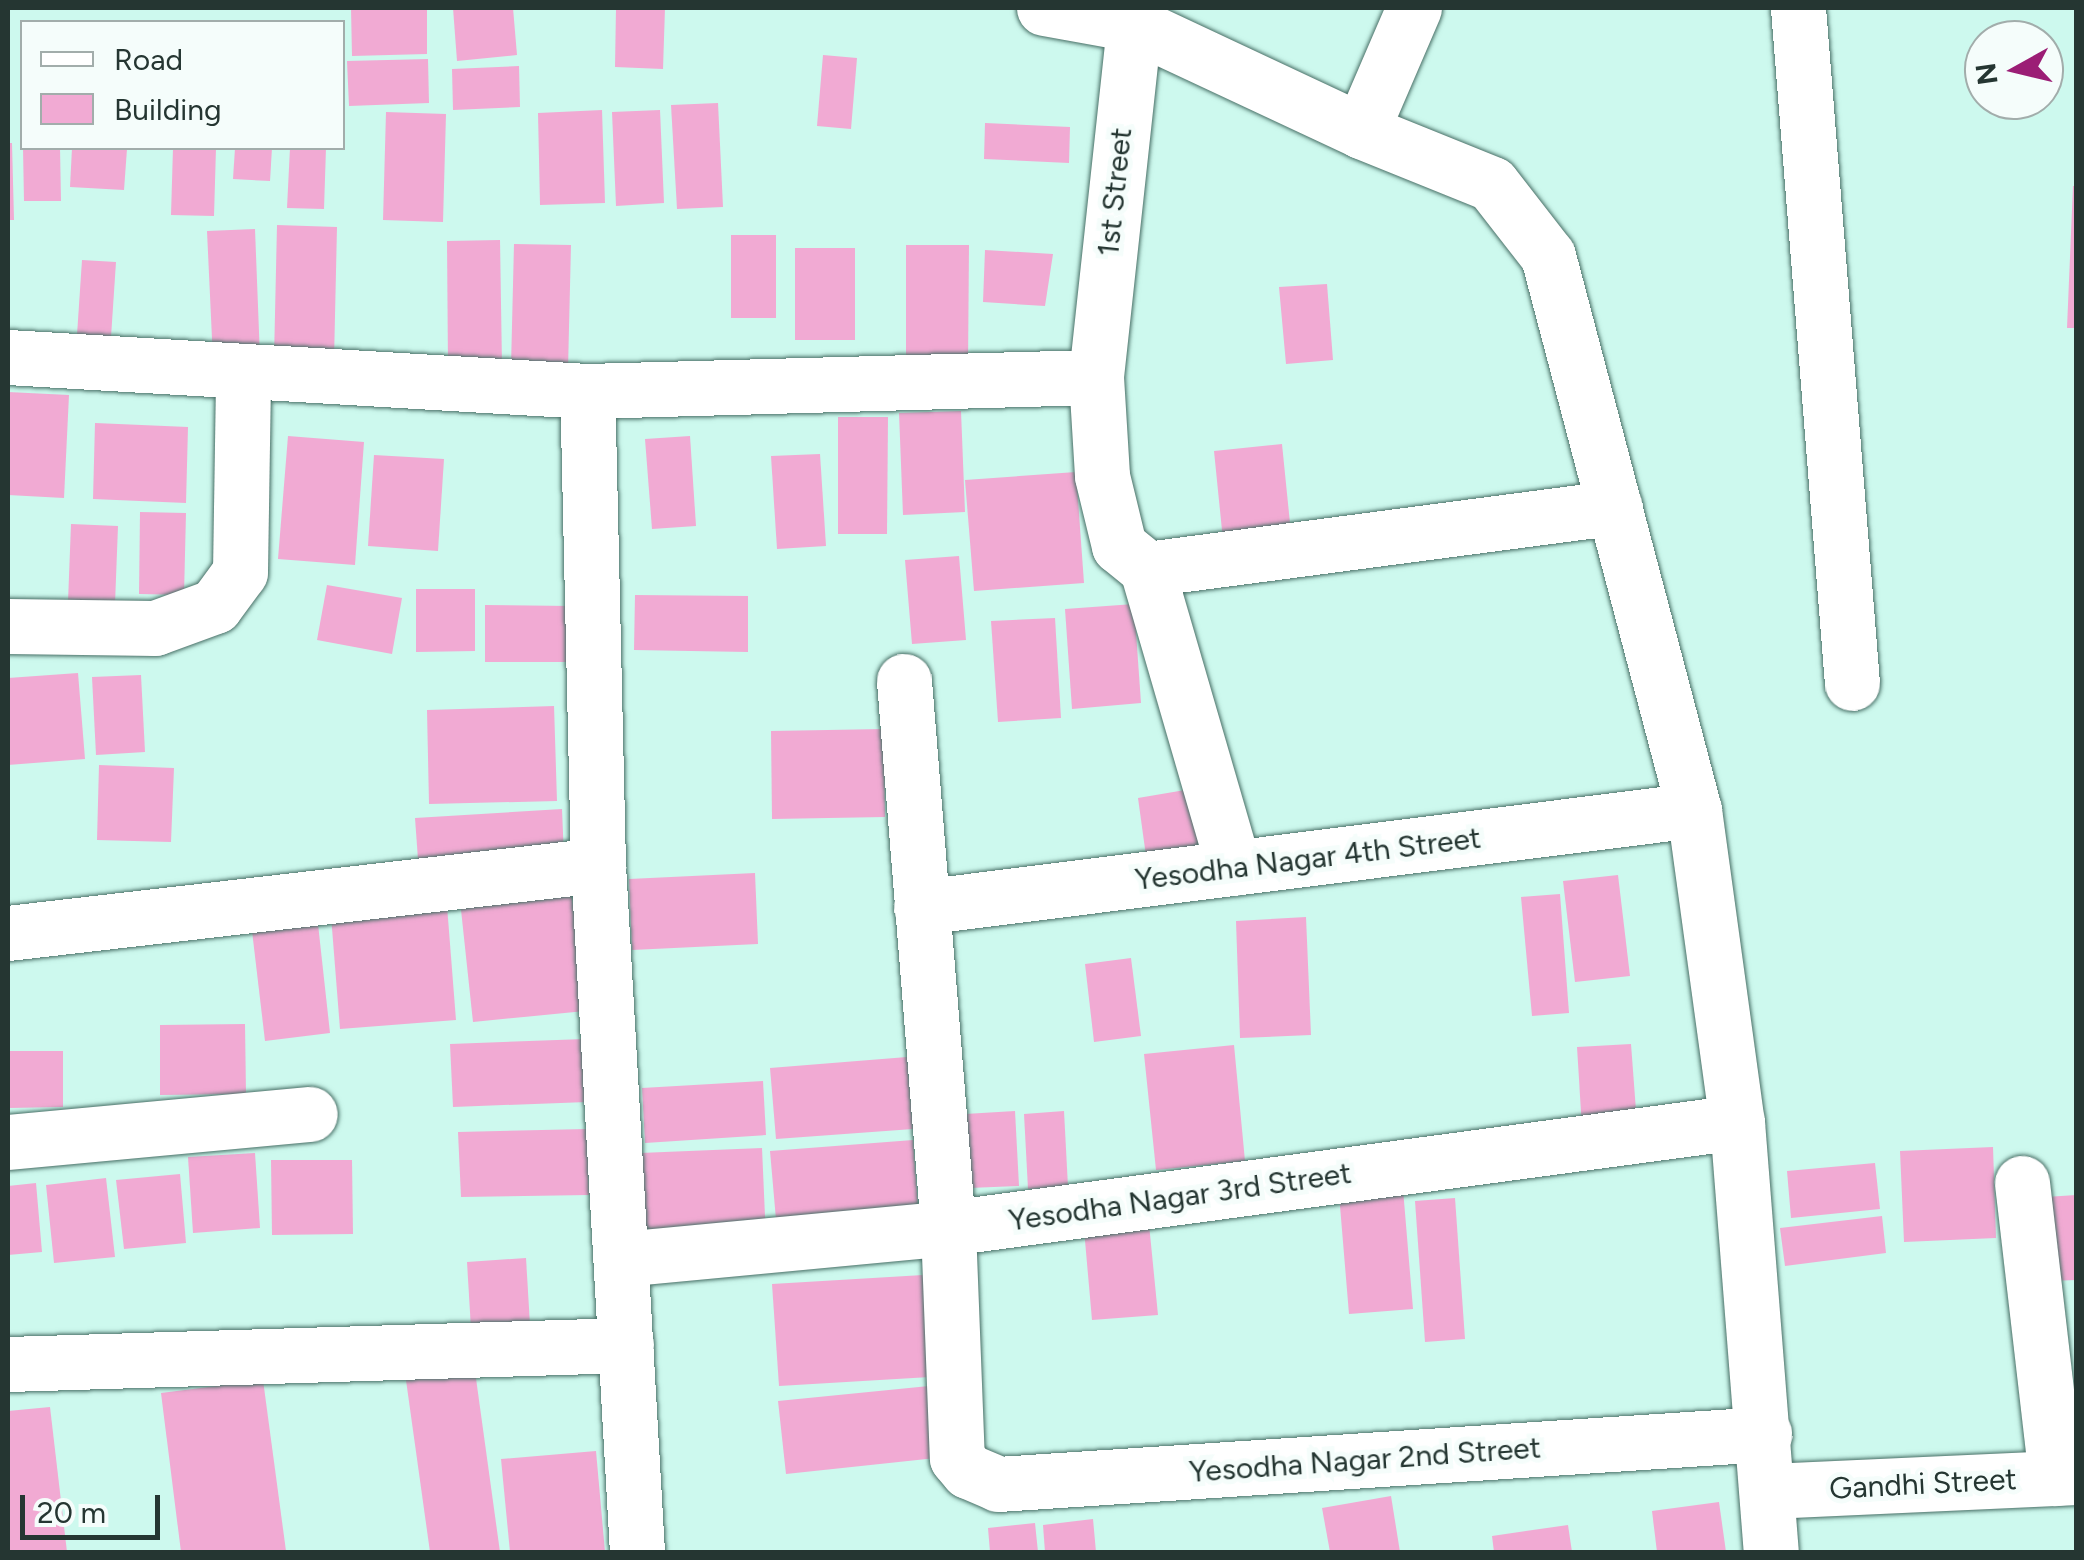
<!DOCTYPE html>
<style>
body{margin:0}
#map{position:relative;width:2084px;height:1560px;overflow:hidden;background:#cdf9ee;font-family:Figtree,sans-serif}
div>[style]{position:absolute}
[style*='--x']{left:calc(var(--x)*1px);top:calc(var(--y)*1px);width:calc(var(--w)*1px);rotate:calc(var(--a)*1deg)}
.building>*{inset:0;background:#f1aad3}
.roads{filter:drop-shadow(0 0 2px #486f66) drop-shadow(0 0 2px #486f66)}
.minor>*{height:55px;margin:-27.5px;padding:0 27.5px;transform-origin:27.5px;border-radius:27.5px;background:#fff}
span{translate:-50% -50%;white-space:nowrap;text-align:center;line-height:1.15;-webkit-text-stroke:10px #f5fdfb;paint-order:stroke}
.street-label{font-size:30px;color:#253632}
.frame{position:absolute;inset:0;border:10px solid #253632;pointer-events:none}
.legend{position:absolute;left:20px;top:20px;width:325px;height:130px;box-sizing:border-box;background:#f5fdfb;border:2px solid #a2adab;margin:0;padding:12px 18px;list-style:none;font-size:30px;color:#253632}
.legend li{display:flex;align-items:center;gap:20px;height:50px}
.legend b{width:50px;border:2px solid #a2adab}
.north{position:absolute;left:1964px;top:20px;width:100px;height:100px;box-sizing:border-box;background:#f5fdfb;border:2px solid #a2adab;border-radius:50%;rotate:262deg;font-size:28px;font-weight:700;line-height:40px;text-align:center;color:#253632}
.north::after{content:'';display:block;margin:auto;width:35px;height:45px;background:#9b1e75;clip-path:polygon(50% 0,100% 100%,50% 72%,0 100%)}
.scale{position:absolute;left:20px;top:1495px;width:140px;height:45px;box-sizing:border-box;border:5px solid #253632;border-top:0;padding-left:12px;font-size:30px;line-height:35px;white-space:nowrap;color:#253632;-webkit-text-stroke:8px #f5fdfb;paint-order:stroke}
</style>
<div id="map">
<div class="building">
<div style="clip-path:polygon(351px 8px,427px 8px,427px 54px,352px 56px)"></div>
<div style="clip-path:polygon(453px 8px,513px 8px,517px 55px,457px 61px)"></div>
<div style="clip-path:polygon(616px 8px,665px 8px,663px 69px,615px 67px)"></div>
<div style="clip-path:polygon(823px 55px,857px 58px,851px 129px,817px 126px)"></div>
<div style="clip-path:polygon(428px 59px,429px 103px,349px 106px,347px 61px)"></div>
<div style="clip-path:polygon(519px 66px,520px 107px,453px 110px,452px 69px)"></div>
<div style="clip-path:polygon(718px 103px,723px 207px,677px 209px,671px 105px)"></div>
<div style="clip-path:polygon(602px 110px,605px 203px,540px 205px,538px 113px)"></div>
<div style="clip-path:polygon(660px 110px,664px 203px,616px 206px,612px 112px)"></div>
<div style="clip-path:polygon(386px 112px,446px 114px,443px 222px,383px 220px)"></div>
<div style="clip-path:polygon(985px 123px,1070px 127px,1069px 163px,984px 159px)"></div>
<div style="clip-path:polygon(8px 143px,12px 143px,14px 220px,8px 220px)"></div>
<div style="clip-path:polygon(23px 148px,60px 148px,61px 201px,24px 201px)"></div>
<div style="clip-path:polygon(72px 148px,127px 149px,124px 190px,70px 187px)"></div>
<div style="clip-path:polygon(173px 148px,216px 148px,214px 216px,171px 215px)"></div>
<div style="clip-path:polygon(235px 148px,272px 148px,270px 181px,233px 179px)"></div>
<div style="clip-path:polygon(290px 148px,326px 148px,324px 209px,287px 208px)"></div>
<div style="clip-path:polygon(2073px 186px,2076px 186px,2076px 328px,2067px 328px)"></div>
<div style="clip-path:polygon(277px 225px,337px 227px,334px 360px,274px 359px)"></div>
<div style="clip-path:polygon(255px 229px,260px 358px,213px 360px,207px 231px)"></div>
<div style="clip-path:polygon(731px 235px,776px 235px,776px 318px,731px 318px)"></div>
<div style="clip-path:polygon(500px 240px,502px 366px,448px 367px,447px 241px)"></div>
<div style="clip-path:polygon(514px 244px,571px 245px,568px 369px,511px 367px)"></div>
<div style="clip-path:polygon(906px 245px,969px 245px,968px 366px,906px 366px)"></div>
<div style="clip-path:polygon(795px 248px,855px 248px,855px 340px,795px 340px)"></div>
<div style="clip-path:polygon(985px 250px,1053px 254px,1045px 306px,983px 302px)"></div>
<div style="clip-path:polygon(82px 260px,116px 262px,111px 337px,77px 335px)"></div>
<div style="clip-path:polygon(1327px 284px,1333px 360px,1286px 364px,1279px 287px)"></div>
<div style="clip-path:polygon(8px 392px,69px 395px,64px 498px,8px 495px)"></div>
<div style="clip-path:polygon(961px 411px,965px 512px,903px 515px,899px 413px)"></div>
<div style="clip-path:polygon(838px 417px,888px 417px,887px 534px,838px 534px)"></div>
<div style="clip-path:polygon(95px 423px,188px 427px,186px 503px,93px 499px)"></div>
<div style="clip-path:polygon(288px 436px,364px 442px,355px 565px,278px 559px)"></div>
<div style="clip-path:polygon(690px 436px,696px 526px,652px 529px,645px 439px)"></div>
<div style="clip-path:polygon(1282px 444px,1292px 543px,1224px 550px,1214px 451px)"></div>
<div style="clip-path:polygon(820px 454px,826px 546px,777px 549px,771px 456px)"></div>
<div style="clip-path:polygon(374px 455px,444px 459px,438px 551px,368px 546px)"></div>
<div style="clip-path:polygon(1076px 472px,1084px 583px,974px 591px,965px 480px)"></div>
<div style="clip-path:polygon(140px 512px,186px 513px,184px 595px,139px 594px)"></div>
<div style="clip-path:polygon(71px 524px,118px 526px,115px 604px,68px 602px)"></div>
<div style="clip-path:polygon(959px 556px,966px 640px,912px 644px,905px 560px)"></div>
<div style="clip-path:polygon(327px 585px,402px 598px,392px 654px,317px 640px)"></div>
<div style="clip-path:polygon(416px 589px,475px 589px,475px 651px,416px 652px)"></div>
<div style="clip-path:polygon(635px 595px,748px 596px,748px 652px,634px 650px)"></div>
<div style="clip-path:polygon(1134px 604px,1141px 703px,1072px 709px,1065px 609px)"></div>
<div style="clip-path:polygon(485px 605px,572px 606px,571px 662px,485px 662px)"></div>
<div style="clip-path:polygon(1055px 618px,1061px 718px,998px 722px,991px 621px)"></div>
<div style="clip-path:polygon(78px 673px,85px 759px,8px 765px,8px 678px)"></div>
<div style="clip-path:polygon(141px 675px,145px 752px,96px 755px,92px 677px)"></div>
<div style="clip-path:polygon(554px 706px,557px 801px,429px 804px,427px 710px)"></div>
<div style="clip-path:polygon(884px 729px,885px 817px,772px 819px,771px 731px)"></div>
<div style="clip-path:polygon(99px 765px,174px 768px,171px 842px,97px 840px)"></div>
<div style="clip-path:polygon(1191px 789px,1200px 848px,1146px 856px,1138px 798px)"></div>
<div style="clip-path:polygon(562px 809px,564px 858px,419px 873px,415px 818px)"></div>
<div style="clip-path:polygon(755px 873px,758px 944px,632px 950px,629px 879px)"></div>
<div style="clip-path:polygon(1618px 875px,1630px 976px,1575px 982px,1563px 881px)"></div>
<div style="clip-path:polygon(570px 880px,585px 1011px,473px 1022px,459px 891px)"></div>
<div style="clip-path:polygon(446px 893px,456px 1020px,340px 1029px,330px 903px)"></div>
<div style="clip-path:polygon(1560px 894px,1569px 1013px,1532px 1016px,1521px 897px)"></div>
<div style="clip-path:polygon(316px 906px,330px 1033px,265px 1041px,250px 914px)"></div>
<div style="clip-path:polygon(1306px 917px,1311px 1035px,1240px 1038px,1236px 921px)"></div>
<div style="clip-path:polygon(1131px 958px,1141px 1036px,1094px 1042px,1085px 964px)"></div>
<div style="clip-path:polygon(245px 1024px,246px 1094px,160px 1095px,160px 1025px)"></div>
<div style="clip-path:polygon(585px 1039px,587px 1102px,453px 1107px,450px 1044px)"></div>
<div style="clip-path:polygon(1631px 1044px,1637px 1124px,1582px 1128px,1577px 1047px)"></div>
<div style="clip-path:polygon(1234px 1045px,1245px 1161px,1156px 1170px,1144px 1054px)"></div>
<div style="clip-path:polygon(8px 1051px,63px 1051px,63px 1107px,8px 1108px)"></div>
<div style="clip-path:polygon(907px 1057px,913px 1129px,776px 1139px,770px 1068px)"></div>
<div style="clip-path:polygon(763px 1081px,766px 1135px,645px 1143px,642px 1088px)"></div>
<div style="clip-path:polygon(1015px 1111px,1019px 1186px,969px 1188px,965px 1114px)"></div>
<div style="clip-path:polygon(1064px 1111px,1068px 1187px,1028px 1189px,1024px 1114px)"></div>
<div style="clip-path:polygon(587px 1129px,589px 1195px,461px 1197px,458px 1132px)"></div>
<div style="clip-path:polygon(913px 1140px,919px 1220px,777px 1231px,770px 1151px)"></div>
<div style="clip-path:polygon(1993px 1147px,1996px 1238px,1904px 1242px,1900px 1151px)"></div>
<div style="clip-path:polygon(762px 1148px,766px 1239px,643px 1243px,640px 1153px)"></div>
<div style="clip-path:polygon(255px 1153px,260px 1228px,193px 1233px,188px 1157px)"></div>
<div style="clip-path:polygon(271px 1160px,352px 1160px,353px 1234px,272px 1235px)"></div>
<div style="clip-path:polygon(1875px 1163px,1880px 1209px,1791px 1218px,1787px 1171px)"></div>
<div style="clip-path:polygon(180px 1174px,186px 1243px,124px 1249px,116px 1180px)"></div>
<div style="clip-path:polygon(106px 1178px,115px 1257px,54px 1263px,46px 1185px)"></div>
<div style="clip-path:polygon(36px 1183px,42px 1252px,8px 1255px,8px 1186px)"></div>
<div style="clip-path:polygon(1403px 1189px,1413px 1309px,1349px 1314px,1339px 1194px)"></div>
<div style="clip-path:polygon(2076px 1195px,2076px 1280px,2050px 1281px,2046px 1197px)"></div>
<div style="clip-path:polygon(1455px 1198px,1465px 1339px,1425px 1342px,1415px 1201px)"></div>
<div style="clip-path:polygon(1882px 1216px,1886px 1253px,1785px 1266px,1780px 1228px)"></div>
<div style="clip-path:polygon(1149px 1224px,1158px 1315px,1092px 1320px,1084px 1229px)"></div>
<div style="clip-path:polygon(526px 1258px,530px 1325px,471px 1329px,467px 1262px)"></div>
<div style="clip-path:polygon(923px 1275px,930px 1377px,779px 1386px,772px 1284px)"></div>
<div style="clip-path:polygon(474px 1364px,500px 1552px,430px 1552px,405px 1373px)"></div>
<div style="clip-path:polygon(263px 1380px,286px 1551px,181px 1552px,161px 1393px)"></div>
<div style="clip-path:polygon(929px 1386px,936px 1458px,786px 1474px,778px 1401px)"></div>
<div style="clip-path:polygon(50px 1407px,67px 1552px,8px 1552px,8px 1411px)"></div>
<div style="clip-path:polygon(596px 1451px,605px 1552px,510px 1552px,501px 1459px)"></div>
<div style="clip-path:polygon(1391px 1496px,1400px 1552px,1330px 1552px,1322px 1508px)"></div>
<div style="clip-path:polygon(1719px 1502px,1726px 1552px,1657px 1552px,1652px 1511px)"></div>
<div style="clip-path:polygon(1093px 1519px,1096px 1552px,1045px 1552px,1043px 1525px)"></div>
<div style="clip-path:polygon(1035px 1523px,1038px 1552px,990px 1552px,988px 1528px)"></div>
<div style="clip-path:polygon(1568px 1525px,1572px 1552px,1494px 1552px,1492px 1536px)"></div>
</div>
<div class="roads">
<div class="minor">
<div style="--x:1044;--y:8;--w:90;--a:10.2"></div>
<div style="--x:1133;--y:24;--w:252;--a:25.1"></div>
<div style="--x:1361;--y:131;--w:141;--a:22"></div>
<div style="--x:1492;--y:184;--w:91;--a:52.1"></div>
<div style="--x:1548;--y:256;--w:573;--a:75.24"></div>
<div style="--x:1694;--y:810;--w:315;--a:82.2"></div>
<div style="--x:1737;--y:1122;--w:431;--a:85.5"></div>
<div style="--x:1136;--y:8;--w:371;--a:96.2"></div>
<div style="--x:1096;--y:377;--w:99;--a:86.5"></div>
<div style="--x:1102;--y:476;--w:72;--a:76.3"></div>
<div style="--x:1119;--y:546;--w:36;--a:39"></div>
<div style="--x:1147;--y:569;--w:311;--a:73.8"></div>
<div style="--x:1798;--y:8;--w:677;--a:85.43"></div>
<div style="--x:1361;--y:131;--w:134;--a:-66.7"></div>
<div style="--x:8;--y:357;--w:580;--a:3.36"></div>
<div style="--x:1147;--y:569;--w:472;--a:-7.5"></div>
<div style="--x:8;--y:626;--w:147;--a:0.8"></div>
<div style="--x:155;--y:628;--w:64;--a:-20.1"></div>
<div style="--x:215;--y:606;--w:42;--a:-53.7"></div>
<div style="--x:240;--y:572;--w:201;--a:-89.1"></div>
<div style="--x:904;--y:681;--w:549;--a:85.4"></div>
<div style="--x:948;--y:1228;--w:230;--a:87.8"></div>
<div style="--x:957;--y:1458;--w:17;--a:50"></div>
<div style="--x:968;--y:1471;--w:33;--a:23"></div>
<div style="--x:998;--y:1484;--w:768;--a:-3.73"></div>
<div style="--x:921;--y:907;--w:779;--a:-7.15"></div>
<div style="--x:8;--y:933;--w:594;--a:-6.57"></div>
<div style="--x:8;--y:1142;--w:303;--a:-5.3"></div>
<div style="--x:2022;--y:1183;--w:297;--a:83.4"></div>
<div style="--x:621;--y:1259;--w:328;--a:-5.4"></div>
<div style="--x:948;--y:1228;--w:796;--a:-7.65"></div>
<div style="--x:8;--y:1364;--w:618;--a:-1.76"></div>
<div style="--x:1769;--y:1491;--w:307;--a:-2.6"></div>
<div style="--x:637;--y:1552;--w:688;--a:-93.25"></div>
<div style="--x:598;--y:865;--w:474;--a:-91.3"></div>
<div style="--x:587;--y:391;--w:509;--a:-1.58"></div>
</div>
</div>
<div class="street-label">
<span style="left:1115px;top:192px;rotate:-84deg">1st Street</span>
<span style="left:1308px;top:859px;rotate:-7deg">Yesodha Nagar 4th Street</span>
<span style="left:1180px;top:1197px;rotate:-8deg">Yesodha Nagar 3rd Street</span>
<span style="left:1365px;top:1460px;rotate:-4deg">Yesodha Nagar 2nd Street</span>
<span style="left:1923px;top:1484px;rotate:-3deg">Gandhi Street</span>
</div>
<div class="frame"></div>
<ul class="legend">
<li><b style="height:12px;background:#fff"></b>Road</li>
<li><b style="height:28px;background:#f1aad3"></b>Building</li>
</ul>
<div class="north">N</div>
<div class="scale">20 m</div>
</div>
